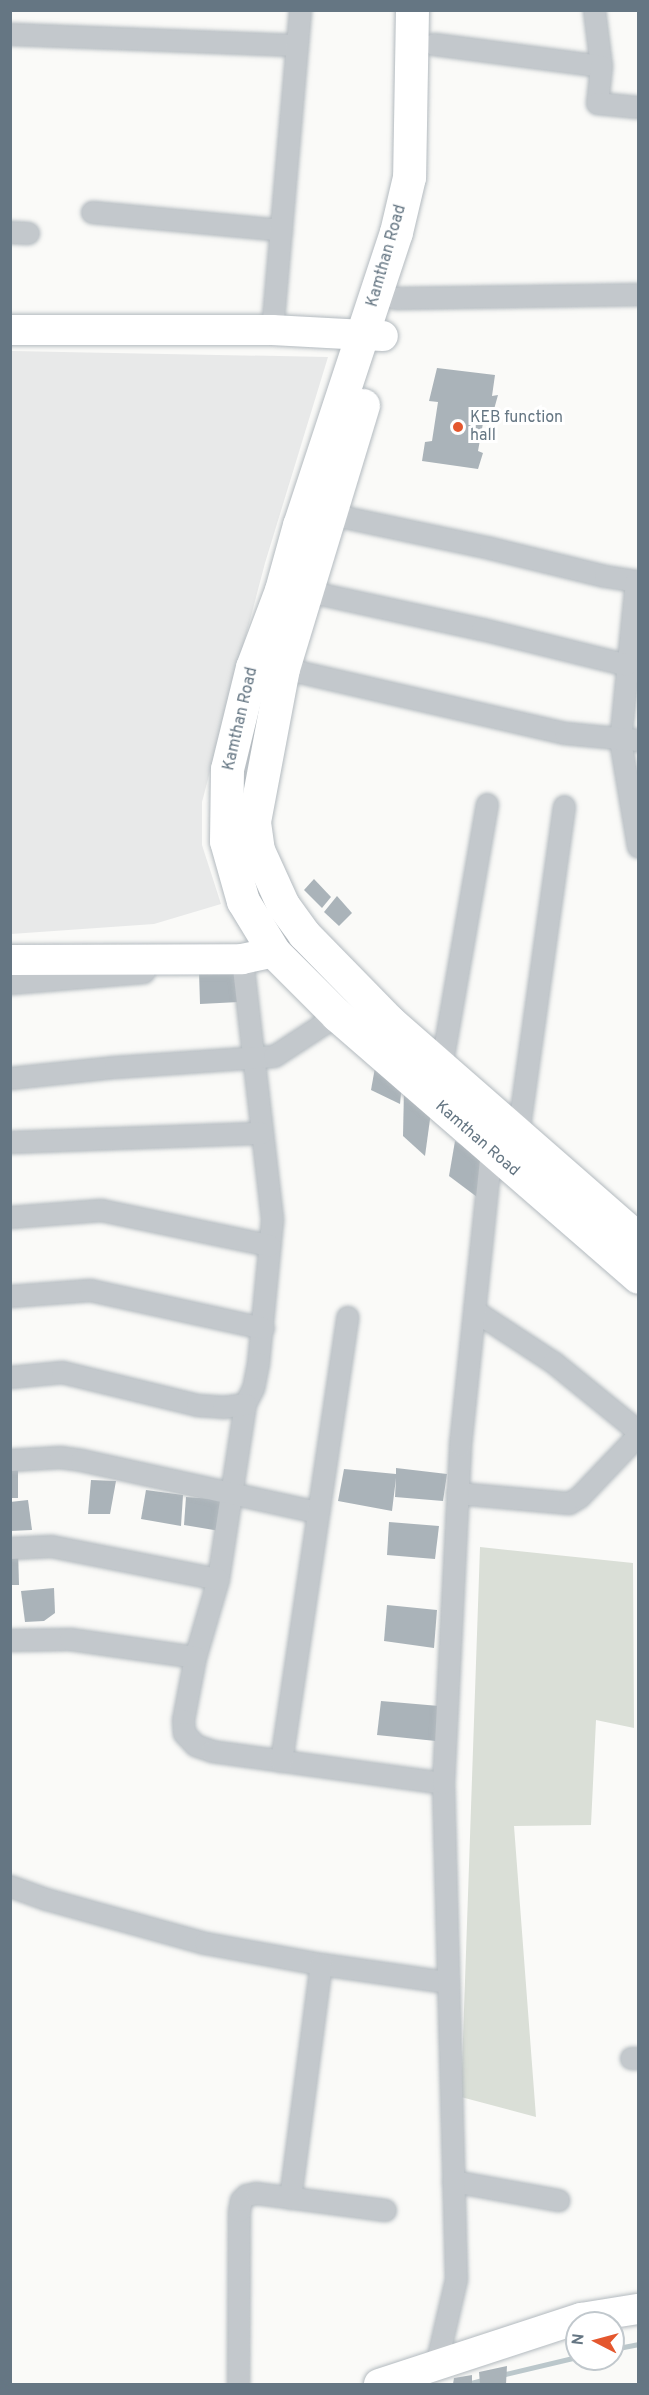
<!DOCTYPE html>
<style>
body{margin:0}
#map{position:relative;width:649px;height:2395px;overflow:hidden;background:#fafaf8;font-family:Overpass,sans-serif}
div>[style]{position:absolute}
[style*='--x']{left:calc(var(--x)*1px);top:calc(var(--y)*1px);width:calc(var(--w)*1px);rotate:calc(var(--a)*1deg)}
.built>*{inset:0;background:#e8e9e9}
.green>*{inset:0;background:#dadfd7}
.stream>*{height:5px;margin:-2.5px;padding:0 2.5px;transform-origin:2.5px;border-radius:2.5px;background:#bbc7cb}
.building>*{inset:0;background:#aab3b9}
.roads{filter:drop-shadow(0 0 2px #b3babf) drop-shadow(0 0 2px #b3babf)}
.street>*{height:21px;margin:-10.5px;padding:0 10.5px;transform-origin:10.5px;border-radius:10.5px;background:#c3c8cc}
.secondary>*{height:30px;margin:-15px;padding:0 15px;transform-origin:15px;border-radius:15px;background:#fff}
.primary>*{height:33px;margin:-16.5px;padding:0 16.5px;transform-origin:16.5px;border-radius:16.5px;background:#fff}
.dots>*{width:16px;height:16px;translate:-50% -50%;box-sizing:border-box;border:3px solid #fff;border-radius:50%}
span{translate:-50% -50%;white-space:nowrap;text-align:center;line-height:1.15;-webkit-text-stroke:6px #fff;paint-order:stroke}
.street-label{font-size:16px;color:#657683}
.poi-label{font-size:16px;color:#657683}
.left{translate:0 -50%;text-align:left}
.frame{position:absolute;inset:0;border:12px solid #657683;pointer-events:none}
.north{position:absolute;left:565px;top:2311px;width:60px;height:60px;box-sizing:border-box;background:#fff;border:2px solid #c1c8cd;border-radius:50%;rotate:276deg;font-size:16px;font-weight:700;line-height:24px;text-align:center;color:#657683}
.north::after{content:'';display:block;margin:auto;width:21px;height:27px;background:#e4572e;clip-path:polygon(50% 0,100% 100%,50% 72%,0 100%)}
</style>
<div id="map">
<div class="built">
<div style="clip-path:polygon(11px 351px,328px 357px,265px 563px,202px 802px,202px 845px,221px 904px,154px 924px,11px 934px)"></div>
</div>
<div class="green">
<div style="clip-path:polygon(480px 1547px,633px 1563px,634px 1728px,596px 1720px,591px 1825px,514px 1826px,536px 2117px,461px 2097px)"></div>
</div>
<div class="stream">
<div style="--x:613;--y:2349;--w:25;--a:-11"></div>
<div style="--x:501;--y:2375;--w:78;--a:-13.3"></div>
<div style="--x:467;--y:2384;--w:20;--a:-15"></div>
</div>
<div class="building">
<div style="clip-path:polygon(437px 368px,495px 375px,492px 396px,498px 395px,493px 413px,485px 412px,478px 451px,483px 453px,478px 469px,422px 461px,425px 442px,432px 441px,438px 402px,429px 401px)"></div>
<div style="clip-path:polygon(314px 879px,331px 897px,322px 908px,304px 890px)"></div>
<div style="clip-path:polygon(337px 896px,352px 913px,339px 926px,324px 912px)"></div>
<div style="clip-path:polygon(234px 967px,239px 1002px,200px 1004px,199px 971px)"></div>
<div style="clip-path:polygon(376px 1062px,402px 1083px,400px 1104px,371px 1090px)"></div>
<div style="clip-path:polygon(404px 1089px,431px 1112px,425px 1156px,403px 1136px)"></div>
<div style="clip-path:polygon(455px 1141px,484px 1159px,477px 1197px,449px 1176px)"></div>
<div style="clip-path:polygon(18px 1463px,18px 1498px,10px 1498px,10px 1464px)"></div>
<div style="clip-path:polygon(396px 1468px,447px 1474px,443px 1501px,395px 1497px,396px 1478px,392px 1511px,338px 1501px,344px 1469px,396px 1474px)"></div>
<div style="clip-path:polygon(91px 1480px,116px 1481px,110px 1514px,88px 1514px)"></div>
<div style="clip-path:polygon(146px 1490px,183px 1495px,181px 1526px,141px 1519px)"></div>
<div style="clip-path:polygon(186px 1497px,225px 1500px,220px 1531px,184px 1525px)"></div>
<div style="clip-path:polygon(28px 1500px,32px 1530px,10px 1531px,10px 1502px)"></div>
<div style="clip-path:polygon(389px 1522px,439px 1526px,435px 1559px,387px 1555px)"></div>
<div style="clip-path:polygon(10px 1549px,18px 1549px,19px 1585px,10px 1585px)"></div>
<div style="clip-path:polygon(54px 1588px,55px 1613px,44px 1621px,25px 1622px,21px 1591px)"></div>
<div style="clip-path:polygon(387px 1605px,437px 1610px,434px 1648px,384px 1641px)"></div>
<div style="clip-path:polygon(381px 1701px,439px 1706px,436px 1741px,377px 1735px)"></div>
<div style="clip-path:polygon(507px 2366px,506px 2384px,480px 2384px,479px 2372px)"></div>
<div style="clip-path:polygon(472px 2375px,472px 2384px,453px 2384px,454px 2378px)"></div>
</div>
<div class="roads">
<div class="street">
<div style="--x:594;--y:10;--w:56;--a:82.9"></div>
<div style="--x:10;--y:34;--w:287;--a:2.2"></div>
<div style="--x:434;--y:44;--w:168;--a:7.5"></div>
<div style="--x:601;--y:66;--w:37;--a:96"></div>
<div style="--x:597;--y:103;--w:41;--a:5.6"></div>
<div style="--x:92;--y:212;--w:190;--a:5.4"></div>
<div style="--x:10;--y:232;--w:18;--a:3"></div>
<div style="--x:395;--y:298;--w:243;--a:-0.9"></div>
<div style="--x:272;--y:330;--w:321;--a:-85"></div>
<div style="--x:330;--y:514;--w:164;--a:12"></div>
<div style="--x:490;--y:548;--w:118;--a:13.7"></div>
<div style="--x:605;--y:576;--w:31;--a:9"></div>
<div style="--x:636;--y:581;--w:160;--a:95.7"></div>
<div style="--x:620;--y:740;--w:108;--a:80.4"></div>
<div style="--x:307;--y:591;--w:179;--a:12.3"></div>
<div style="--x:482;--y:629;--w:149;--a:13.9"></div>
<div style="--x:283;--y:668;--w:289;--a:13"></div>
<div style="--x:565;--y:733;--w:73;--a:5.5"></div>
<div style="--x:242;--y:959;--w:263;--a:83.4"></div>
<div style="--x:272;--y:1220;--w:144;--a:95.6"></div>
<div style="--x:258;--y:1363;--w:25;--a:101"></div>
<div style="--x:253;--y:1388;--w:18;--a:117"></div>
<div style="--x:245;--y:1404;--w:177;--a:98.8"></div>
<div style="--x:218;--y:1579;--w:81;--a:106.4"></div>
<div style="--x:195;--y:1657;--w:64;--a:100.8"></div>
<div style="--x:183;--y:1720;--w:13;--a:86"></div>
<div style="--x:184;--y:1733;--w:16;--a:47"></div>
<div style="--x:195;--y:1745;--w:18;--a:19"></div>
<div style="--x:212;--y:1751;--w:233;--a:7.9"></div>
<div style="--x:10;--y:983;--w:134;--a:-4.7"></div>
<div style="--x:441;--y:1067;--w:267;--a:-80.1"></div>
<div style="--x:10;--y:1078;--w:106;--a:-6"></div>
<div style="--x:115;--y:1067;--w:159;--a:-4"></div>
<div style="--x:274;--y:1056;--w:75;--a:-33.1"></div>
<div style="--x:518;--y:1133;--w:330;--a:-82"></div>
<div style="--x:10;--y:1142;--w:251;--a:-2.1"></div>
<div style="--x:10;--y:1217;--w:91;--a:-4.4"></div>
<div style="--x:101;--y:1210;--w:172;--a:11.8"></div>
<div style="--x:10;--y:1296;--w:80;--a:-4.3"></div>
<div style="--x:90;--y:1290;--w:177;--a:12.4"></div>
<div style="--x:475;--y:1311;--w:93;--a:33.2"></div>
<div style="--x:553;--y:1362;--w:109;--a:39.1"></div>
<div style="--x:10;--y:1377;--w:52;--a:-5.5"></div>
<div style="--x:62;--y:1372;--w:139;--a:13.7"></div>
<div style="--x:197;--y:1405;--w:26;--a:4"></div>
<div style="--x:223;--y:1407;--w:22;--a:-8"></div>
<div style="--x:10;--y:1460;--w:50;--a:-3.4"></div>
<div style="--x:60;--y:1457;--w:21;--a:8"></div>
<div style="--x:81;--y:1460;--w:243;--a:12.4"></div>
<div style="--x:457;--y:1493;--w:112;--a:5.1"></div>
<div style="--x:569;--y:1503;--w:12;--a:-31"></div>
<div style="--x:579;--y:1497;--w:86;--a:-46.4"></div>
<div style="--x:10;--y:1548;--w:41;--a:-2.8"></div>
<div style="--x:51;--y:1546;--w:170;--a:11.2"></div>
<div style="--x:10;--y:1640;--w:60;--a:-1"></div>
<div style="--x:70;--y:1639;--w:126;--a:8.2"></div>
<div style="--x:281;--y:1761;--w:449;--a:-81.5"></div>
<div style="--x:10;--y:1886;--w:38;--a:20"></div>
<div style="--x:46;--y:1899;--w:165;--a:15.5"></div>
<div style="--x:205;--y:1943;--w:118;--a:10.3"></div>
<div style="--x:321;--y:1964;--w:128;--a:8.1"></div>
<div style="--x:631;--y:2058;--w:7;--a:0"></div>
<div style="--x:453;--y:2181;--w:107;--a:10.3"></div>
<div style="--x:290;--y:2198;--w:236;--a:-82.5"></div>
<div style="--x:436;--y:2365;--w:88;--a:-76.9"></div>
<div style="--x:456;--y:2279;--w:496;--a:-91.5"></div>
<div style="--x:443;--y:1783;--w:338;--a:-87.1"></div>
<div style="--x:460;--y:1445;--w:307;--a:-84"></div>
<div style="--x:238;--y:2384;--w:173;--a:-89.7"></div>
<div style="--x:239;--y:2211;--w:11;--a:-80"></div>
<div style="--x:241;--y:2200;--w:7;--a:-45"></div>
<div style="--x:246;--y:2195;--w:10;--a:-11"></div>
<div style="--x:256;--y:2193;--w:130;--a:7.5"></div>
</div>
<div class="secondary">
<div style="--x:10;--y:330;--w:262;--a:0"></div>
<div style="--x:272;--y:330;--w:111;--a:3.1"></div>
<div style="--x:10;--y:960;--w:232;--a:-0.2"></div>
<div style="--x:242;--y:959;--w:33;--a:-12"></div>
<div style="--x:379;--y:2384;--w:213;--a:-18.1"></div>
<div style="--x:581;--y:2318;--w:58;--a:-9"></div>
</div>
<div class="primary">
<div style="--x:412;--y:10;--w:167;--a:91"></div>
<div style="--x:409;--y:177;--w:57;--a:103.3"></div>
<div style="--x:396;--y:232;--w:309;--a:108.3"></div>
<div style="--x:299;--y:525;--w:67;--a:105.5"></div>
<div style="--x:281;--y:590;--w:82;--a:110.6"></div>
<div style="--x:252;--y:667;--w:105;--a:103.8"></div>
<div style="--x:227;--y:769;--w:72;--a:90.8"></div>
<div style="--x:226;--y:841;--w:62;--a:74.2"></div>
<div style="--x:243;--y:901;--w:60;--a:58.7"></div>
<div style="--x:274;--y:952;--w:89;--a:45"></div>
<div style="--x:337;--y:1015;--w:399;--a:41"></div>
<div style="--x:363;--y:405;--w:275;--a:106.9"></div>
<div style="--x:283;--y:668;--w:157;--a:100.7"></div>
<div style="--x:254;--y:822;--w:28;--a:82"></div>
<div style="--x:258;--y:850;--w:60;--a:65.6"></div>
<div style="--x:283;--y:905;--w:36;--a:54"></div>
<div style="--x:304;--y:934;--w:123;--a:45.7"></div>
<div style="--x:390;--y:1022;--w:330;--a:41.2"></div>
</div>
</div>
<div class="dots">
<div style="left:458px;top:427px;background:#e4572e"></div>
</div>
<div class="street-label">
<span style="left:387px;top:256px;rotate:-74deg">Kamthan Road</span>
<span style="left:241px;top:719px;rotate:-77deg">Kamthan Road</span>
<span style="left:477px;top:1139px;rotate:41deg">Kamthan Road</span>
</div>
<div class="poi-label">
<span class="left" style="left:470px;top:427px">KEB function<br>hall</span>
</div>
<div class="frame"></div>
<div class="north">N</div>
</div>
